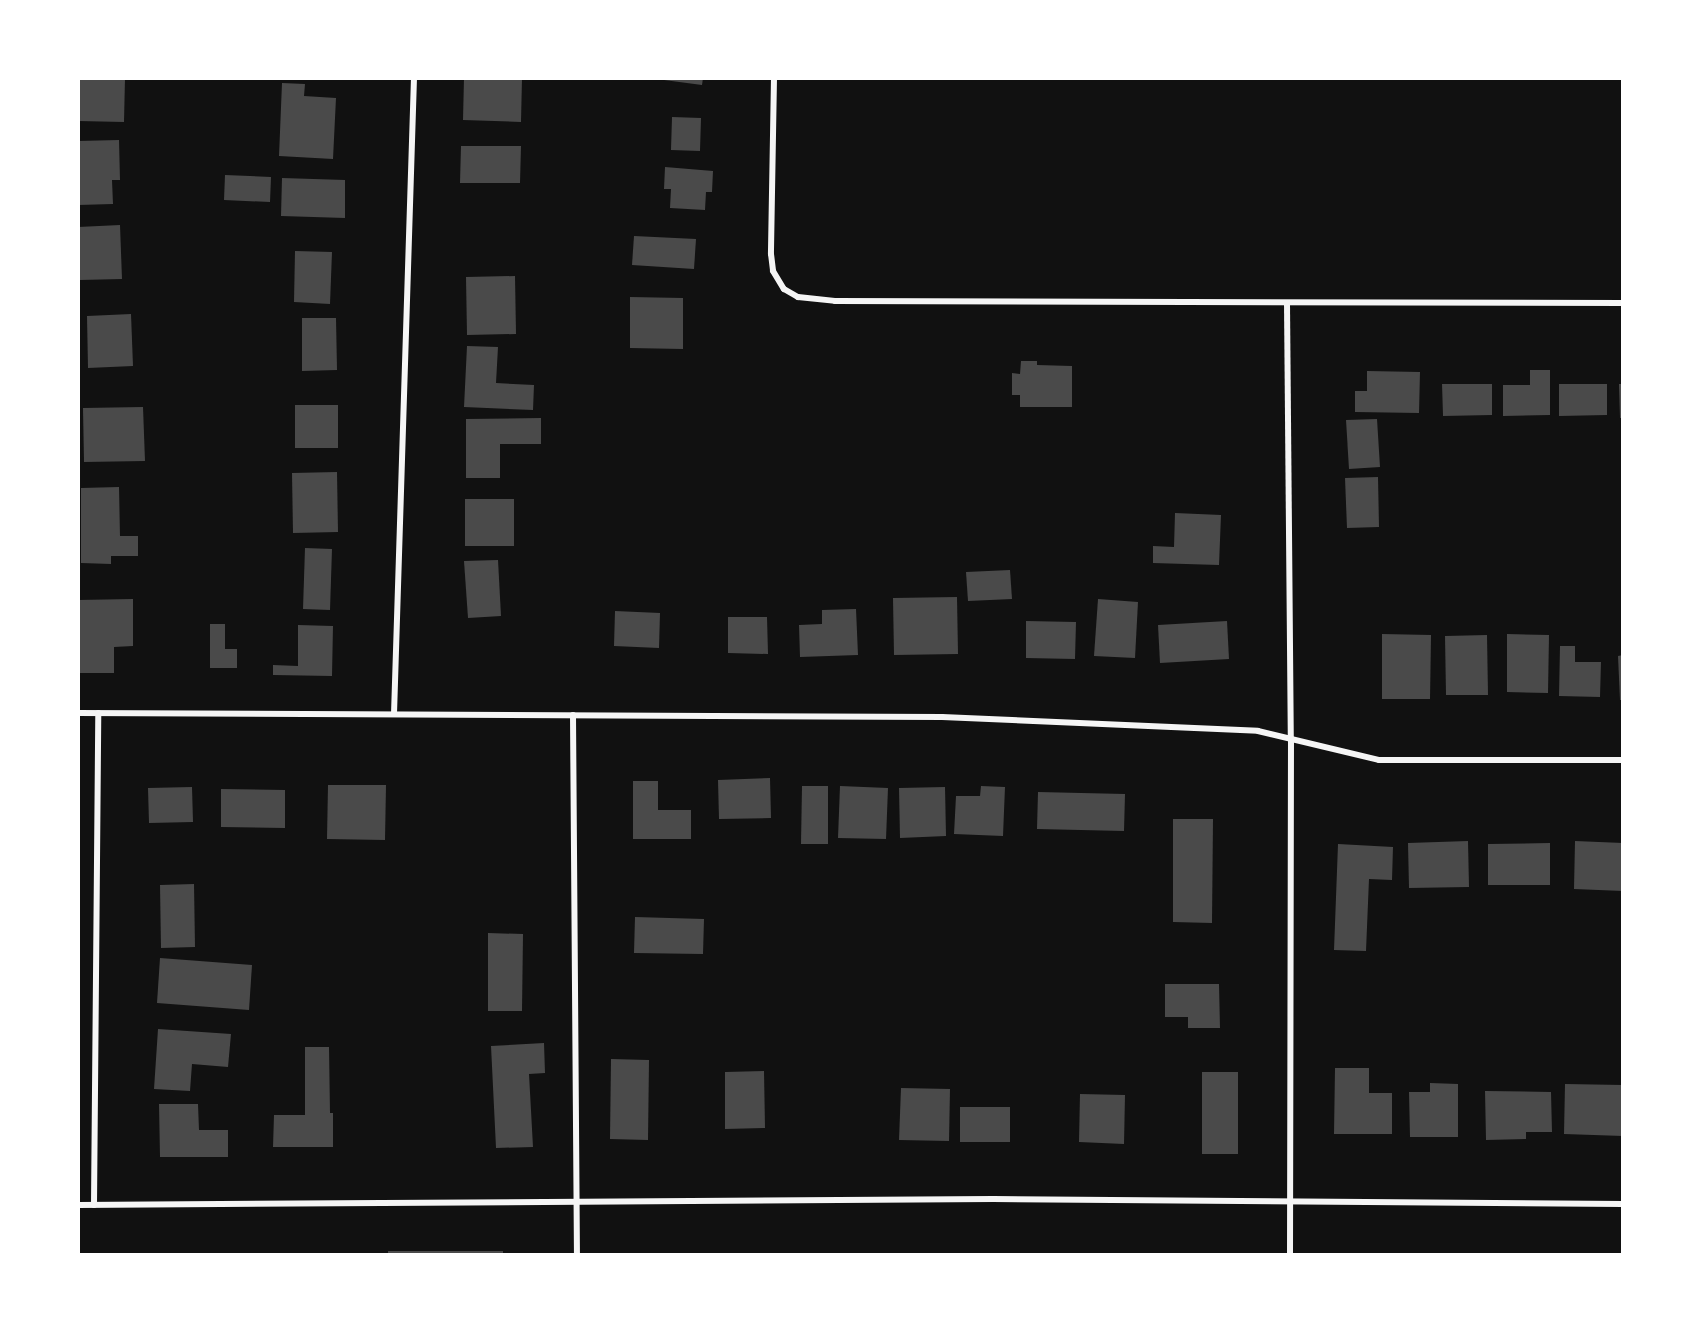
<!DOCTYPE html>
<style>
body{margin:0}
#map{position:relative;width:1701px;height:1333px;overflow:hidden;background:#111;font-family:Barlow,sans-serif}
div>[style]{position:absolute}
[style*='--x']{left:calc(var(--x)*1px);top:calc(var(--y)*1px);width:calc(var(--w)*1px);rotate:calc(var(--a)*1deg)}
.building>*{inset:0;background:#4a4a4a}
.minor>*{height:6px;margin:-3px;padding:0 3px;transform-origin:3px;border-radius:3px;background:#f5f5f5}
span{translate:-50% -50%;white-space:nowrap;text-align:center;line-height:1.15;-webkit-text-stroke:4.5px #fff;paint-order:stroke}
.frame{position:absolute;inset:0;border:80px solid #fff;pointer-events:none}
</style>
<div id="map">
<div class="building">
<div style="clip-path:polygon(79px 78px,125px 78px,124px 122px,78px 121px)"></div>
<div style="clip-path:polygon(464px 78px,522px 78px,521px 122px,463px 120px)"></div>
<div style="clip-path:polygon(664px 78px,703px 78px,702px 85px,664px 80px)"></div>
<div style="clip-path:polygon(282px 83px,305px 84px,304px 96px,336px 98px,333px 159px,279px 156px)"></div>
<div style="clip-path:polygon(672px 117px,701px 118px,700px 151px,671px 150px)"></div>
<div style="clip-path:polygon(119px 140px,120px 180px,112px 180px,113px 204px,78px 205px,78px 141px)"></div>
<div style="clip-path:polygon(461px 146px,521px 146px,520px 183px,460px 183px)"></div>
<div style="clip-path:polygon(665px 167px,713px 171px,712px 192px,706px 192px,705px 210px,670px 208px,671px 189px,664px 189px)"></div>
<div style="clip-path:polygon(225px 175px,271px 177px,270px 202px,224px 200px)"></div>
<div style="clip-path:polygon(282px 178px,345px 180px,345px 218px,281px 216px)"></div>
<div style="clip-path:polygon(120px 225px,122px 279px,80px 280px,78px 227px)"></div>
<div style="clip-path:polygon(634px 236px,696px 239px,694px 269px,632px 265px)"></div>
<div style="clip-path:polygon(295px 251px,332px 252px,330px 304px,294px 302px)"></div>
<div style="clip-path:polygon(515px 276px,516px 334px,467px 335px,466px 277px)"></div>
<div style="clip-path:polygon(630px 297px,683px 298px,683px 349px,630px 348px)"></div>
<div style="clip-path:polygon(131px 314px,133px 366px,88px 368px,87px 316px)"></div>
<div style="clip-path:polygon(302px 318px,336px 318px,337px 370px,302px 371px)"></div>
<div style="clip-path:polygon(467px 346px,498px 347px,496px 383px,534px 385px,533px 410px,464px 407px)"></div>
<div style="clip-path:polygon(1021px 361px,1037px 361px,1037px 365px,1072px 366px,1072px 407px,1020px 407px,1020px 395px,1012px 395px,1012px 373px,1020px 374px)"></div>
<div style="clip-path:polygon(1530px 370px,1550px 370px,1550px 415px,1503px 416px,1503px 385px,1530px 385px)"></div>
<div style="clip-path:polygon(1367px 371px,1420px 372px,1419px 413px,1355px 412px,1355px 391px,1367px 391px)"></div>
<div style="clip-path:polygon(1442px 384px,1492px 384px,1492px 415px,1443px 416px)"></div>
<div style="clip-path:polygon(1559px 384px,1607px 384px,1607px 415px,1559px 416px)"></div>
<div style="clip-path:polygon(1619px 384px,1623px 384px,1623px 418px,1620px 418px)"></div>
<div style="clip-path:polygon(295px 405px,338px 405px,338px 448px,295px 448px)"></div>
<div style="clip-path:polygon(143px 407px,145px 461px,84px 462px,83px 408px)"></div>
<div style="clip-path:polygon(541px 418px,541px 444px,500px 444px,500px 478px,466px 478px,466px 419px)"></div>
<div style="clip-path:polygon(1377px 419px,1380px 467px,1349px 469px,1346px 420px)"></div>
<div style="clip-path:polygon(337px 472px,338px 532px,293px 533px,292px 473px)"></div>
<div style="clip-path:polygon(1378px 477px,1379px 527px,1347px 528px,1345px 478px)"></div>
<div style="clip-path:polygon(119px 487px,120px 536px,138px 536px,138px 556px,111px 556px,111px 564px,81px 563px,81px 488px)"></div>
<div style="clip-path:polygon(465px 499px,514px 499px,514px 546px,465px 546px)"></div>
<div style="clip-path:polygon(1175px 513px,1221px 515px,1219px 565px,1153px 563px,1153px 546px,1174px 547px)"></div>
<div style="clip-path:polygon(305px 548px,332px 549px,330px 610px,303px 609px)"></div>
<div style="clip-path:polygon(498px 560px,501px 616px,468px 618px,464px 561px)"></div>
<div style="clip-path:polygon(1010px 570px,1012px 599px,968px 601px,966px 572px)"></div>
<div style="clip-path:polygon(957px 597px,958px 654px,894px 655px,893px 598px)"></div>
<div style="clip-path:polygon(133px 599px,133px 646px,114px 647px,114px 673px,78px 673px,78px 600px)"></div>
<div style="clip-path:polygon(1098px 599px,1138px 602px,1135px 658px,1094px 656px)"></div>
<div style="clip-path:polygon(856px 609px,858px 655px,800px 657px,799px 625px,822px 624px,822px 610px)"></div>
<div style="clip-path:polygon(615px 611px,660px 613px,659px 648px,614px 646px)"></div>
<div style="clip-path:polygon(728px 617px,767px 617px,768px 654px,728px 653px)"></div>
<div style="clip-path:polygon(1026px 621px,1076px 622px,1075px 659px,1026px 658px)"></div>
<div style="clip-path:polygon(1227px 621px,1229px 659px,1160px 663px,1158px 625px)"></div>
<div style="clip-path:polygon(210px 624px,225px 624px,225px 649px,237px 649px,237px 668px,210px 668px)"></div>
<div style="clip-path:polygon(298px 625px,333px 626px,332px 676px,273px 675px,273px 665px,298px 666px)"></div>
<div style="clip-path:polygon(1382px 634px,1431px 635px,1430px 699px,1382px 699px)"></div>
<div style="clip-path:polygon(1507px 634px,1549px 635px,1548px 693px,1507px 692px)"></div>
<div style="clip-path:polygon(1487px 635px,1488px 695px,1446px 695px,1445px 636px)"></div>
<div style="clip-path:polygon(1560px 646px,1575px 646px,1575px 662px,1601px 662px,1600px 697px,1559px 696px)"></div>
<div style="clip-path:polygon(1623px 655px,1623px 700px,1620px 700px,1618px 656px)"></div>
<div style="clip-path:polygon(770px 778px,771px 818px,719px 819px,718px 780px)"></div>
<div style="clip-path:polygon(633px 781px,658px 781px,658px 810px,691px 810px,691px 839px,633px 839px)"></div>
<div style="clip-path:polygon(328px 785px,386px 785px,385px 840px,327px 839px)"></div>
<div style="clip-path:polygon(802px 786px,828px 786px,828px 844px,801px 844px)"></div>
<div style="clip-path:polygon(840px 786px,888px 788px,886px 839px,838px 838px)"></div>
<div style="clip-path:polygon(981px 786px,1005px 787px,1003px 836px,954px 834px,956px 796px,980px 796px)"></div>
<div style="clip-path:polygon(192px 787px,193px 822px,149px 823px,148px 788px)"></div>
<div style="clip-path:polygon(945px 787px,946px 836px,900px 838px,899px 788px)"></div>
<div style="clip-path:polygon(221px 789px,285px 790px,285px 828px,221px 827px)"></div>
<div style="clip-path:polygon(1038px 792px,1125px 794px,1124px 831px,1037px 829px)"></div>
<div style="clip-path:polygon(1173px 819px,1213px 819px,1212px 923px,1173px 922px)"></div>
<div style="clip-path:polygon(1468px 841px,1469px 887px,1409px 888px,1408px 843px)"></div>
<div style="clip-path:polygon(1575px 841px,1623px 843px,1623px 891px,1574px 889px)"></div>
<div style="clip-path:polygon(1550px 843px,1550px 885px,1488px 885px,1488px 844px)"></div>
<div style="clip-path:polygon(1338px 844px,1393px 847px,1392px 880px,1369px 879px,1366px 951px,1334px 950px)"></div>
<div style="clip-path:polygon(194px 884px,195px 947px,161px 948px,160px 885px)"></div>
<div style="clip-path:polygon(635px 917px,704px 919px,703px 954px,634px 953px)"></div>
<div style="clip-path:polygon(488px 933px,523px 934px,522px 1011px,488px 1011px)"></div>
<div style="clip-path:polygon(160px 958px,252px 965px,249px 1010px,157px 1003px)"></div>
<div style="clip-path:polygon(1165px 984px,1219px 984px,1220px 1028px,1188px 1028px,1188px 1017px,1165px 1017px)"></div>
<div style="clip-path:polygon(158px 1029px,231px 1034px,228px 1067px,192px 1064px,190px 1091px,154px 1089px)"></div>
<div style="clip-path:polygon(544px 1043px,545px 1073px,529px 1074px,533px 1147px,496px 1148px,491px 1046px)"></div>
<div style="clip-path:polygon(305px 1047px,329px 1047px,330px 1113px,333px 1113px,333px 1147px,273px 1147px,274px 1115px,305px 1115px)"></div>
<div style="clip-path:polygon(611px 1059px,649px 1060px,648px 1140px,610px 1139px)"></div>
<div style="clip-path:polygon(1335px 1068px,1369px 1068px,1369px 1093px,1392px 1093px,1392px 1134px,1334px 1134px)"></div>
<div style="clip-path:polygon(764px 1071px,765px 1128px,725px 1129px,725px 1072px)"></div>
<div style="clip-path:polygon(1202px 1072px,1238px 1072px,1238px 1154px,1202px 1154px)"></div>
<div style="clip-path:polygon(1430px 1083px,1458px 1084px,1458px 1137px,1410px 1137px,1409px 1092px,1430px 1092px)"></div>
<div style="clip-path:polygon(1565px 1084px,1623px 1085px,1623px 1136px,1564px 1134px)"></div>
<div style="clip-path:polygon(901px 1088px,950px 1089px,949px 1141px,899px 1140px)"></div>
<div style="clip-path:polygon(1485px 1091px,1551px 1092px,1552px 1132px,1526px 1132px,1526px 1139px,1486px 1140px)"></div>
<div style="clip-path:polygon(1080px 1094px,1125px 1095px,1124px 1144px,1079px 1142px)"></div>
<div style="clip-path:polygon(159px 1104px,198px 1104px,199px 1130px,228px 1130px,228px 1157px,160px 1157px)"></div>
<div style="clip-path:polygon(960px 1107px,1010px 1107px,1010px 1142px,960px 1142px)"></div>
<div style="clip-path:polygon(388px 1251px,503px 1251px,503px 1255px,388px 1255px)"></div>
</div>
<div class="minor">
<div style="--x:774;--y:78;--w:176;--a:91"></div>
<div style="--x:771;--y:254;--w:17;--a:83"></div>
<div style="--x:773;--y:271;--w:21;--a:59"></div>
<div style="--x:784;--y:289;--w:16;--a:30"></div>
<div style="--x:798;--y:297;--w:37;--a:6"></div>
<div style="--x:835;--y:301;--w:788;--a:0.15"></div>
<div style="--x:1287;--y:303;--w:436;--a:89.5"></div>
<div style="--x:1291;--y:739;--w:516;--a:90.11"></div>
<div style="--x:78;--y:713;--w:864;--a:0.27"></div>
<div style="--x:942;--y:717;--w:316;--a:2.5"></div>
<div style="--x:1258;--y:731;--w:124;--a:13.5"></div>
<div style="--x:1379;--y:760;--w:244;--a:0"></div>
<div style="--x:394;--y:714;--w:636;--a:-88.2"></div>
<div style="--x:573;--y:715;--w:540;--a:89.58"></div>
<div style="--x:78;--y:1205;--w:915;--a:-0.38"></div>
<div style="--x:993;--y:1199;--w:630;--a:0.45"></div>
<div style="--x:94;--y:1205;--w:492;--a:-89.5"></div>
</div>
<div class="frame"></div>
</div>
